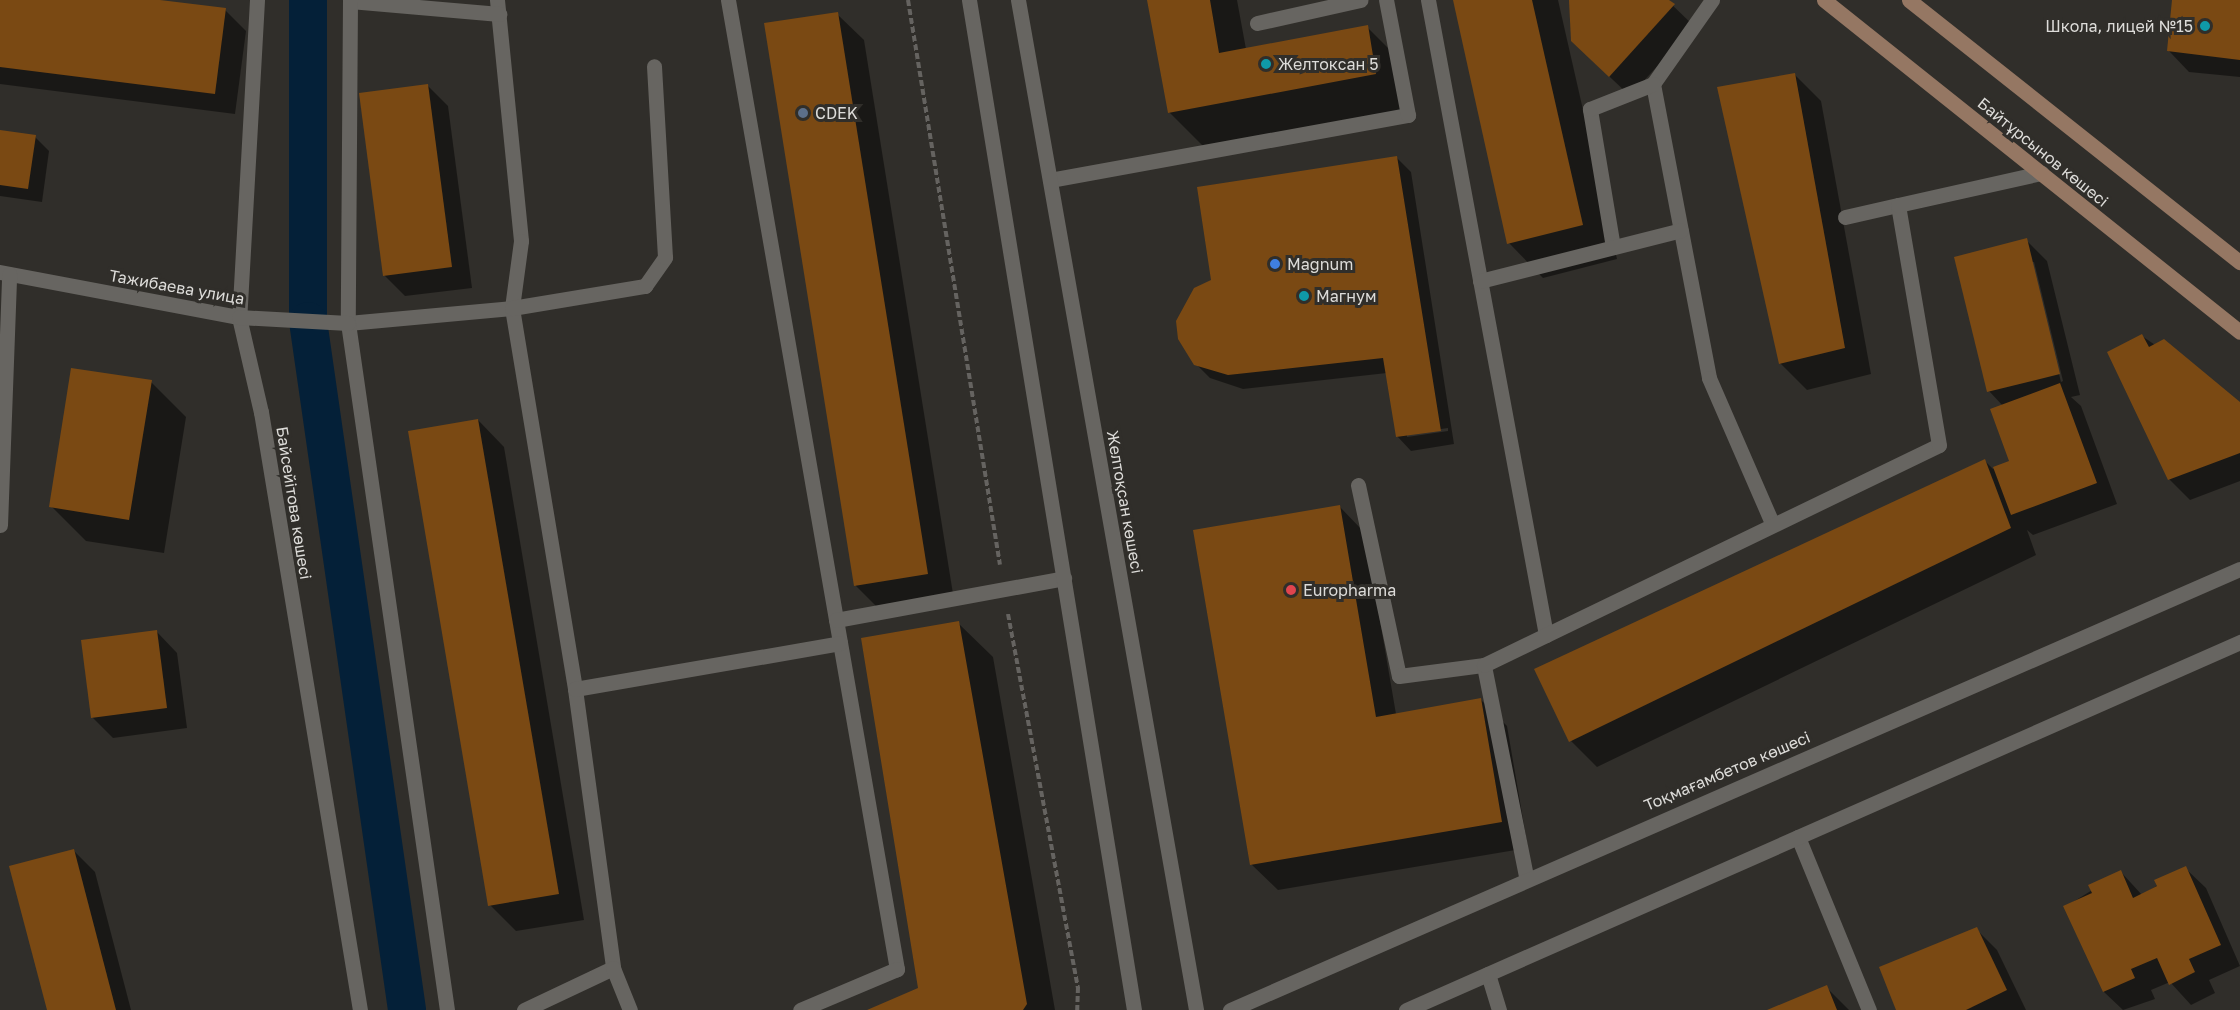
<!DOCTYPE html>
<meta charset="utf-8">
<style>
body{margin:0}
#map{position:relative;width:2240px;height:1010px;overflow:hidden;background:#302e2a;font-family:"Golos Text",sans-serif}
div>[style]{position:absolute}
[style*='--x']{left:calc(var(--x)*1px);top:calc(var(--y)*1px);width:calc(var(--w)*1px);rotate:calc(var(--a)*1deg)}
.shadow>*{inset:0;background:#0007}
.canal>*{height:38px;margin:-19px;padding:0 19px;transform-origin:19px;border-radius:19px;background:#042038}
.building>*{inset:0;background:#7a4913}
.path>*{height:4px;margin-top:-2px;transform-origin:0;background:repeating-linear-gradient(90deg,#656360 0 6px,transparent 0 9px)}
.service>*{height:15px;margin:-7.5px;padding:0 7.5px;transform-origin:7.5px;border-radius:7.5px;background:#676561}
.minor>*{height:15px;margin:-7.5px;padding:0 7.5px;transform-origin:7.5px;border-radius:7.5px;background:#676561}
.tertiary>*{height:15px;margin:-7.5px;padding:0 7.5px;transform-origin:7.5px;border-radius:7.5px;background:#676561}
.secondary>*{height:15px;margin:-7.5px;padding:0 7.5px;transform-origin:7.5px;border-radius:7.5px;background:#957763}
.dots>*{width:16px;height:16px;translate:-50% -50%;box-sizing:border-box;border:3px solid #302e2a;border-radius:50%}
span{translate:-50% -50%;white-space:nowrap;text-align:center;line-height:1.15;-webkit-text-stroke:6px #302e2a;paint-order:stroke}
.poi-label{font-size:16px;color:#dddcd9}
.right{translate:-100% -50%;text-align:right}
.left{translate:0 -50%;text-align:left}
.street-label{font-size:16px;color:#dddcd9}
</style>
<div id="map">
<div class="shadow">
<div style="clip-path:polygon(0 0,148px 0,225px 10px,246px 31px,235px 114px,0 84px)"></div>
<div style="clip-path:polygon(1148px 0,1237px 0,1246px 49px,1367px 27px,1402px 62px,1410px 109px,1204px 147px,1169px 112px)"></div>
<div style="clip-path:polygon(1455px 0,1558px 0,1617px 259px,1543px 278px,1509px 243px)"></div>
<div style="clip-path:polygon(1571px 0,1667px 0,1694px 26px,1630px 96px,1594px 62px)"></div>
<div style="clip-path:polygon(2174px 0,2240px 0,2240px 77px,2189px 72px,2169px 51px)"></div>
<div style="clip-path:polygon(837px 14px,864px 40px,954px 600px,882px 612px,856px 586px)"></div>
<div style="clip-path:polygon(1794px 74px,1821px 101px,1871px 374px,1807px 390px,1780px 363px)"></div>
<div style="clip-path:polygon(427px 85px,448px 106px,472px 288px,405px 296px,384px 275px)"></div>
<div style="clip-path:polygon(0 131px,35px 137px,49px 151px,42px 202px,0 196px)"></div>
<div style="clip-path:polygon(evenodd,1396px 157px,1411px 172px,1454px 444px,1411px 451px,1397px 436px,1387px 373px,1243px 389px,1210px 378px,1196px 364px,1213px 280px,1396px 157px,1448px 428px,1448px 431px,1407px 437px,1407px 434px,1448px 428px)"></div>
<div style="clip-path:polygon(evenodd,2026px 240px,2047px 261px,2080px 395px,2071px 397px,2081px 406px,2117px 504px,2033px 535px,2027px 530px,2036px 555px,1597px 767px,1571px 741px,1985px 461px,1993px 469px,2011px 462px,2003px 406px,1989px 391px,2026px 240px,2031px 262px,2034px 262px,2063px 381px,2061px 382px,2031px 262px)"></div>
<div style="clip-path:polygon(2142px 336px,2240px 403px,2240px 481px,2190px 500px,2169px 479px)"></div>
<div style="clip-path:polygon(151px 382px,186px 417px,164px 553px,86px 541px,51px 506px)"></div>
<div style="clip-path:polygon(478px 420px,504px 447px,584px 920px,516px 931px,490px 905px)"></div>
<div style="clip-path:polygon(1339px 506px,1365px 533px,1396px 714px,1481px 700px,1507px 726px,1528px 848px,1278px 890px,1251px 864px)"></div>
<div style="clip-path:polygon(958px 623px,993px 657px,1055px 1010px,874px 1010px,920px 989px)"></div>
<div style="clip-path:polygon(157px 632px,177px 653px,187px 728px,113px 738px,92px 717px)"></div>
<div style="clip-path:polygon(74px 851px,95px 872px,131px 1010px,48px 1010px)"></div>
<div style="clip-path:polygon(2185px 868px,2206px 888px,2240px 966px,2209px 980px,2215px 993px,2191px 1005px,2170px 982px,2151px 990px,2155px 999px,2123px 1010px,2104px 992px,2065px 907px,2121px 872px,2142px 895px)"></div>
<div style="clip-path:polygon(1976px 929px,1997px 950px,2026px 1010px,1897px 1010px)"></div>
<div style="clip-path:polygon(1826px 987px,1849px 1010px,1771px 1010px)"></div>
</div>
<div class="canal">
<div style="--x:308;--y:0;--w:321;--a:90"></div>
<div style="--x:308;--y:321;--w:696;--a:81.82"></div>
</div>
<div class="building">
<div style="clip-path:polygon(0 0,160px 0,226px 8px,215px 94px,0 67px)"></div>
<div style="clip-path:polygon(1147px 0,1210px 0,1219px 53px,1368px 25px,1376px 74px,1168px 113px)"></div>
<div style="clip-path:polygon(1453px 0,1532px 0,1583px 225px,1507px 244px)"></div>
<div style="clip-path:polygon(1569px 0,1669px 0,1675px 4px,1609px 77px,1571px 41px)"></div>
<div style="clip-path:polygon(2172px 0,2240px 0,2240px 60px,2167px 51px)"></div>
<div style="clip-path:polygon(838px 12px,928px 574px,854px 586px,764px 23px)"></div>
<div style="clip-path:polygon(1795px 73px,1845px 348px,1779px 364px,1717px 87px)"></div>
<div style="clip-path:polygon(428px 84px,452px 267px,383px 276px,359px 93px)"></div>
<div style="clip-path:polygon(0 130px,36px 135px,28px 189px,0 185px)"></div>
<div style="clip-path:polygon(1397px 156px,1441px 431px,1396px 437px,1383px 358px,1228px 375px,1194px 365px,1178px 339px,1176px 321px,1194px 288px,1211px 280px,1197px 187px)"></div>
<div style="clip-path:polygon(2027px 238px,2060px 374px,1987px 392px,1954px 257px)"></div>
<div style="clip-path:polygon(2142px 334px,2149px 347px,2164px 339px,2240px 402px,2240px 453px,2168px 480px,2107px 352px)"></div>
<div style="clip-path:polygon(71px 368px,152px 380px,129px 520px,49px 507px)"></div>
<div style="clip-path:polygon(2060px 383px,2097px 483px,2011px 515px,1993px 467px,2009px 461px,1990px 409px)"></div>
<div style="clip-path:polygon(478px 419px,559px 894px,488px 906px,408px 431px)"></div>
<div style="clip-path:polygon(1985px 459px,2011px 528px,1569px 742px,1534px 669px)"></div>
<div style="clip-path:polygon(1340px 505px,1376px 717px,1481px 698px,1502px 822px,1250px 865px,1193px 530px)"></div>
<div style="clip-path:polygon(959px 621px,1027px 1004px,1023px 1010px,867px 1010px,918px 988px,861px 638px)"></div>
<div style="clip-path:polygon(157px 630px,167px 708px,91px 718px,81px 640px)"></div>
<div style="clip-path:polygon(74px 849px,116px 1010px,47px 1010px,9px 866px)"></div>
<div style="clip-path:polygon(2186px 866px,2221px 945px,2189px 959px,2195px 972px,2169px 985px,2157px 958px,2131px 969px,2135px 978px,2103px 992px,2063px 906px,2092px 893px,2088px 885px,2121px 870px,2133px 898px,2157px 886px,2154px 880px)"></div>
<div style="clip-path:polygon(1977px 927px,2007px 990px,1966px 1010px,1896px 1010px,1879px 967px)"></div>
<div style="clip-path:polygon(1827px 985px,1837px 1010px,1767px 1010px)"></div>
</div>
<div class="path">
<div style="--x:908;--y:0;--w:572;--a:80.75"></div>
<div style="--x:1008;--y:614;--w:380;--a:79.4"></div>
<div style="--x:1078;--y:987;--w:23;--a:92"></div>
</div>
<div class="service">
<div style="--x:497;--y:0;--w:242;--a:84.3"></div>
<div style="--x:521;--y:241;--w:68;--a:97.7"></div>
<div style="--x:512;--y:308;--w:386;--a:80.6"></div>
<div style="--x:575;--y:689;--w:282;--a:82.2"></div>
<div style="--x:728;--y:0;--w:984;--a:80.11"></div>
<div style="--x:897;--y:969;--w:105;--a:157.1"></div>
<div style="--x:1428;--y:0;--w:646;--a:79.47"></div>
<div style="--x:1712;--y:0;--w:103;--a:125.1"></div>
<div style="--x:1653;--y:84;--w:299;--a:79.2"></div>
<div style="--x:1709;--y:378;--w:160;--a:66.5"></div>
<div style="--x:350;--y:1;--w:150;--a:5"></div>
<div style="--x:1257;--y:23;--w:106;--a:-12.6"></div>
<div style="--x:1050;--y:180;--w:364;--a:-10.3"></div>
<div style="--x:1408;--y:115;--w:117;--a:-100.8"></div>
<div style="--x:1845;--y:217;--w:54;--a:-12.8"></div>
<div style="--x:1613;--y:247;--w:140;--a:-99.5"></div>
<div style="--x:1590;--y:109;--w:68;--a:-21.6"></div>
<div style="--x:1480;--y:281;--w:207;--a:-14.2"></div>
<div style="--x:348;--y:323;--w:165;--a:-5.2"></div>
<div style="--x:512;--y:308;--w:135;--a:-9.4"></div>
<div style="--x:645;--y:286;--w:35;--a:-55"></div>
<div style="--x:665;--y:257;--w:191;--a:-93.3"></div>
<div style="--x:1358;--y:485;--w:195;--a:77.9"></div>
<div style="--x:1399;--y:676;--w:86;--a:-7.4"></div>
<div style="--x:836;--y:620;--w:232;--a:-10.4"></div>
<div style="--x:575;--y:689;--w:269;--a:-9.8"></div>
<div style="--x:1798;--y:837;--w:187;--a:67.7"></div>
<div style="--x:1526;--y:876;--w:215;--a:-101.3"></div>
<div style="--x:1484;--y:665;--w:505;--a:-25.8"></div>
<div style="--x:1939;--y:445;--w:243;--a:-99.7"></div>
<div style="--x:1898;--y:205;--w:147;--a:-12.6"></div>
<div style="--x:1488;--y:974;--w:38;--a:73"></div>
<div style="--x:524;--y:1010;--w:98;--a:-25.3"></div>
<div style="--x:613;--y:968;--w:45;--a:68"></div>
</div>
<div class="minor">
<div style="--x:257;--y:0;--w:318;--a:93.2"></div>
<div style="--x:239;--y:317;--w:98;--a:77"></div>
<div style="--x:261;--y:412;--w:606;--a:80.6"></div>
<div style="--x:350;--y:0;--w:323;--a:90.4"></div>
<div style="--x:348;--y:323;--w:694;--a:81.8"></div>
<div style="--x:0;--y:272;--w:243;--a:10.7"></div>
<div style="--x:239;--y:317;--w:109;--a:3.2"></div>
<div style="--x:0;--y:525;--w:251;--a:-87.9"></div>
</div>
<div class="tertiary">
<div style="--x:969;--y:0;--w:1023;--a:80.72"></div>
<div style="--x:1018;--y:0;--w:1026;--a:80"></div>
<div style="--x:1230;--y:1010;--w:1102;--a:-23.59"></div>
<div style="--x:1406;--y:1010;--w:912;--a:-23.81"></div>
</div>
<div class="secondary">
<div style="--x:1824;--y:0;--w:532;--a:38.59"></div>
<div style="--x:1909;--y:0;--w:422;--a:38.4"></div>
</div>
<div class="dots">
<div style="left:2205px;top:26px;background:#0f9aa8"></div>
<div style="left:1266px;top:64px;background:#0f9aa8"></div>
<div style="left:803px;top:113px;background:#5c6f8a"></div>
<div style="left:1275px;top:264px;background:#3f7fe0"></div>
<div style="left:1304px;top:296px;background:#0f9aa8"></div>
<div style="left:1291px;top:590px;background:#e0444e"></div>
</div>
<div class="poi-label">
<span class="right" style="left:2193px;top:26px">Школа, лицей №15</span>
<span class="left" style="left:1278px;top:64px">Желтоксан 5</span>
<span class="left" style="left:815px;top:113px">CDEK</span>
<span class="left" style="left:1287px;top:264px">Magnum</span>
<span class="left" style="left:1316px;top:296px">Магнум</span>
<span class="left" style="left:1303px;top:590px">Europharma</span>
</div>
<div class="street-label">
<span style="left:2043px;top:152px;rotate:39deg">Байтұрсынов көшесі</span>
<span style="left:177px;top:287px;rotate:10deg">Тажибаева улица</span>
<span style="left:1125px;top:502px;rotate:80deg">Желтоқсан көшесі</span>
<span style="left:294px;top:503px;rotate:81deg">Байсейітова көшесі</span>
<span style="left:1727px;top:771px;rotate:-23deg">Тоқмағамбетов көшесі</span>
</div>
</div>
